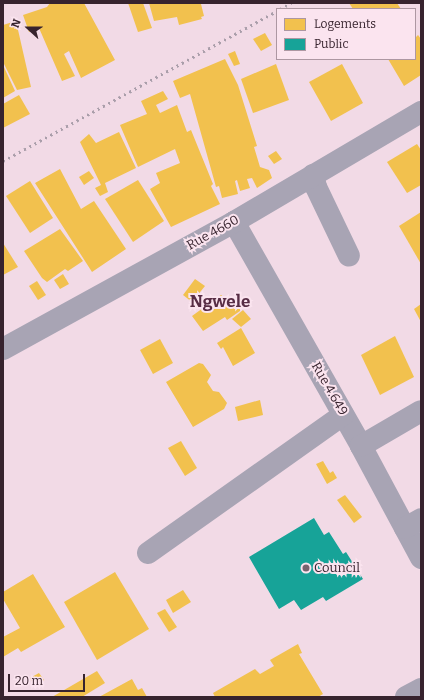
<!DOCTYPE html>
<style>
body{margin:0}
#map{position:relative;width:424px;height:700px;overflow:hidden;background:#f2dae6;font-family:Bitter,serif}
div>[style]{position:absolute}
[style*='--x']{left:calc(var(--x)*1px);top:calc(var(--y)*1px);width:calc(var(--w)*1px);rotate:calc(var(--a)*1deg)}
.homes>*{inset:0;background:#f2c14e}
.public>*{inset:0;background:#17a398}
.minor>*{height:22px;margin:-11px;padding:0 11px;transform-origin:11px;border-radius:11px;background:#a8a4b4}
.rail>*{height:3px;margin-top:-1.5px;transform-origin:0;background:repeating-linear-gradient(90deg,#aa9eaa 0 2px,transparent 0 6px)}
.dots>*{width:11px;height:11px;translate:-50% -50%;box-sizing:border-box;border:2px solid #fbe4ef;border-radius:50%}
span{translate:-50% -50%;white-space:nowrap;text-align:center;line-height:1.15;-webkit-text-stroke:4px #fbe4ef;paint-order:stroke}
.street-label{font-size:13px;color:#37232e}
.poi-label{font-size:13px;color:#37232e}
.left{translate:0 -50%;text-align:left}
.district-label{font-size:17px;color:#582d45;font-weight:700}
.frame{position:absolute;inset:0;border:4px solid #37232e;pointer-events:none}
.legend{position:absolute;left:276px;top:8px;width:140px;height:52px;box-sizing:border-box;background:#fbe4ef;border:1px solid #ad97a2;margin:0;padding:5px 7px;list-style:none;font-size:12px;color:#37232e}
.legend li{display:flex;align-items:center;gap:8px;height:20px}
.legend b{width:20px;border:1px solid #ad97a2}
.north{position:absolute;left:8px;top:8px;width:40px;height:40px;-webkit-text-stroke:3px #fbe4ef;paint-order:stroke;rotate:291deg;font-size:11px;font-weight:700;line-height:16px;text-align:center;color:#37232e}
.north::after{content:'';display:block;margin:auto;width:14px;height:18px;background:#37232e;clip-path:polygon(50% 0,100% 100%,50% 72%,0 100%)}
.scale{position:absolute;left:8px;top:674px;width:77px;height:18px;box-sizing:border-box;border:2px solid #37232e;border-top:0;padding-left:5px;font-size:12px;line-height:14px;white-space:nowrap;color:#37232e;-webkit-text-stroke:3px #fbe4ef;paint-order:stroke}
</style>
<div id="map">
<div class="homes">
<div style="clip-path:polygon(50px 3px,84px 3px,115px 60px,81px 78px,69px 51px,64px 54px,75px 76px,62px 81px,39px 28px,29px 32px,23px 15px,47px 7px)"></div>
<div style="clip-path:polygon(128px 3px,143px 3px,152px 28px,138px 32px)"></div>
<div style="clip-path:polygon(149px 3px,198px 3px,201px 4px,204px 16px,201px 17px,202px 19px,179px 25px,177px 17px,154px 21px)"></div>
<div style="clip-path:polygon(349px 3px,397px 3px,401px 9px,353px 9px)"></div>
<div style="clip-path:polygon(16px 21px,31px 87px,17px 90px,3px 62px,3px 25px)"></div>
<div style="clip-path:polygon(265px 33px,272px 45px,261px 51px,253px 39px)"></div>
<div style="clip-path:polygon(418px 35px,421px 39px,421px 75px,404px 86px,388px 59px,415px 59px,415px 38px)"></div>
<div style="clip-path:polygon(235px 51px,240px 64px,234px 66px,228px 54px)"></div>
<div style="clip-path:polygon(225px 59px,238px 85px,257px 146px,254px 147px,260px 167px,269px 170px,272px 178px,257px 188px,252px 178px,247px 179px,250px 188px,240px 191px,237px 180px,235px 181px,238px 194px,222px 198px,219px 186px,216px 187px,190px 94px,180px 98px,173px 81px)"></div>
<div style="clip-path:polygon(276px 64px,289px 100px,253px 113px,241px 79px)"></div>
<div style="clip-path:polygon(342px 64px,363px 103px,331px 121px,309px 82px)"></div>
<div style="clip-path:polygon(3px 65px,15px 91px,3px 98px)"></div>
<div style="clip-path:polygon(163px 91px,168px 99px,156px 105px,160px 113px,177px 105px,187px 132px,191px 130px,213px 184px,211px 186px,220px 204px,171px 227px,150px 189px,160px 183px,156px 173px,180px 163px,175px 149px,138px 167px,120px 125px,147px 114px,141px 101px)"></div>
<div style="clip-path:polygon(19px 95px,30px 114px,3px 128px,3px 104px)"></div>
<div style="clip-path:polygon(119px 132px,136px 168px,105px 183px,108px 192px,100px 196px,95px 188px,101px 185px,80px 142px,89px 134px,96px 143px)"></div>
<div style="clip-path:polygon(417px 144px,421px 150px,421px 185px,407px 193px,387px 162px)"></div>
<div style="clip-path:polygon(276px 151px,282px 159px,274px 164px,268px 156px)"></div>
<div style="clip-path:polygon(60px 169px,81px 209px,94px 201px,126px 249px,92px 272px,35px 183px)"></div>
<div style="clip-path:polygon(89px 171px,94px 178px,84px 185px,79px 177px)"></div>
<div style="clip-path:polygon(138px 180px,164px 221px,133px 242px,105px 199px)"></div>
<div style="clip-path:polygon(30px 181px,53px 218px,30px 233px,6px 196px)"></div>
<div style="clip-path:polygon(421px 212px,421px 264px,399px 226px)"></div>
<div style="clip-path:polygon(60px 229px,83px 261px,68px 271px,65px 269px,47px 282px,42px 278px,24px 251px)"></div>
<div style="clip-path:polygon(3px 243px,18px 267px,3px 275px)"></div>
<div style="clip-path:polygon(63px 274px,69px 284px,60px 289px,54px 280px)"></div>
<div style="clip-path:polygon(195px 279px,205px 286px,192px 302px,183px 295px)"></div>
<div style="clip-path:polygon(37px 281px,46px 295px,38px 300px,29px 286px)"></div>
<div style="clip-path:polygon(221px 295px,240px 308px,240px 311px,227px 320px,225px 317px,203px 331px,192px 316px)"></div>
<div style="clip-path:polygon(421px 304px,421px 322px,414px 309px)"></div>
<div style="clip-path:polygon(243px 310px,251px 319px,241px 327px,232px 319px)"></div>
<div style="clip-path:polygon(241px 328px,255px 353px,233px 366px,223px 347px,221px 349px,217px 343px)"></div>
<div style="clip-path:polygon(395px 336px,414px 377px,380px 395px,361px 355px)"></div>
<div style="clip-path:polygon(160px 339px,173px 363px,153px 374px,140px 350px)"></div>
<div style="clip-path:polygon(199px 363px,203px 364px,211px 375px,207px 382px,213px 391px,219px 392px,227px 403px,224px 409px,193px 427px,166px 382px)"></div>
<div style="clip-path:polygon(260px 400px,263px 415px,238px 421px,235px 407px)"></div>
<div style="clip-path:polygon(181px 441px,197px 468px,185px 476px,168px 448px)"></div>
<div style="clip-path:polygon(323px 461px,330px 473px,333px 471px,337px 478px,327px 484px,316px 464px)"></div>
<div style="clip-path:polygon(345px 495px,362px 517px,354px 523px,337px 500px)"></div>
<div style="clip-path:polygon(115px 572px,149px 629px,97px 660px,64px 602px)"></div>
<div style="clip-path:polygon(33px 574px,65px 627px,21px 652px,18px 648px,3px 657px,3px 637px,20px 628px,3px 599px,3px 592px)"></div>
<div style="clip-path:polygon(183px 590px,191px 602px,173px 613px,166px 600px)"></div>
<div style="clip-path:polygon(165px 609px,177px 627px,169px 632px,157px 613px)"></div>
<div style="clip-path:polygon(298px 644px,302px 653px,299px 654px,323px 694px,318px 697px,215px 697px,213px 693px,255px 669px,260px 674px,274px 666px,270px 660px)"></div>
<div style="clip-path:polygon(97px 671px,105px 683px,82px 697px,52px 697px)"></div>
<div style="clip-path:polygon(39px 673px,44px 680px,35px 686px,30px 678px)"></div>
<div style="clip-path:polygon(132px 679px,138px 690px,142px 688px,147px 697px,99px 697px)"></div>
</div>
<div class="public">
<div style="clip-path:polygon(314px 518px,324px 535px,329px 532px,343px 554px,346px 552px,363px 579px,326px 601px,323px 597px,301px 610px,294px 600px,279px 609px,249px 557px)"></div>
</div>
<div class="minor">
<div style="--x:313;--y:175;--w:12;--a:76"></div>
<div style="--x:316;--y:187;--w:76;--a:64.4"></div>
<div style="--x:234;--y:222;--w:257;--a:60.4"></div>
<div style="--x:361;--y:446;--w:127;--a:61.8"></div>
<div style="--x:3;--y:349;--w:264;--a:-28.8"></div>
<div style="--x:234;--y:222;--w:217;--a:-30.5"></div>
<div style="--x:361;--y:446;--w:69;--a:-30.3"></div>
<div style="--x:405;--y:528;--w:18;--a:-29"></div>
<div style="--x:148;--y:553;--w:239;--a:-35.3"></div>
<div style="--x:406;--y:697;--w:17;--a:-28"></div>
</div>
<div class="rail">
<div style="--x:280;--y:9;--w:13;--a:-29"></div>
<div style="--x:3;--y:161;--w:312;--a:-28.7"></div>
</div>
<div class="dots">
<div style="left:306px;top:568px;background:#78636e"></div>
</div>
<div class="street-label">
<span style="left:213px;top:233px;rotate:-29deg">Rue 4660</span>
<span style="left:329px;top:389px;rotate:60deg">Rue 4.649</span>
</div>
<div class="poi-label">
<span class="left" style="left:314px;top:568px">Council</span>
</div>
<div class="district-label">
<span style="left:220px;top:302px">Ngwele</span>
</div>
<div class="frame"></div>
<ul class="legend">
<li><b style="height:11px;background:#f2c14e"></b>Logements</li>
<li><b style="height:11px;background:#17a398"></b>Public</li>
</ul>
<div class="north">N</div>
<div class="scale">20 m</div>
</div>
